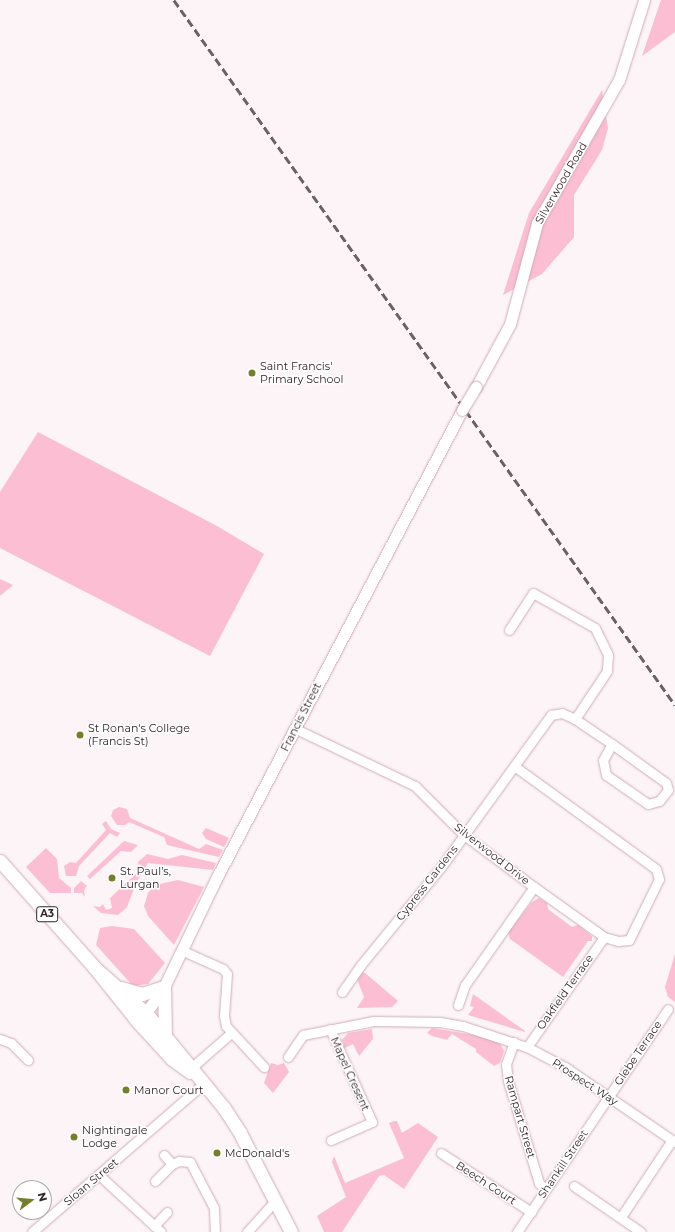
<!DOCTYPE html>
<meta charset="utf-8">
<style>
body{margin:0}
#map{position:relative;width:675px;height:1232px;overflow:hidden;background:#fcf4f7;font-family:Montserrat,sans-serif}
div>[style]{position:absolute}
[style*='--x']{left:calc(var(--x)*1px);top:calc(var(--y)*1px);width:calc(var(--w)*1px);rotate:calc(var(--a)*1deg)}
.green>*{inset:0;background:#fbbed3}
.roads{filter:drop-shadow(0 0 1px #d1abb8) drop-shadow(0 0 1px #d1abb8)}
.minor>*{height:9px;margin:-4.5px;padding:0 4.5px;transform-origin:4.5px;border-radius:4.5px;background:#fff}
.major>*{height:11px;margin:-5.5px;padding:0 5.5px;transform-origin:5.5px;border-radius:5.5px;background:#fff}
.highway>*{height:13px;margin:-6.5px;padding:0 6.5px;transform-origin:6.5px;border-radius:6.5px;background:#fff}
.rail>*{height:2.5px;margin-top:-1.25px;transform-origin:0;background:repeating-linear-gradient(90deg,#6c6064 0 8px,transparent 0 12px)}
.bridges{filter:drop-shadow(0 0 1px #d1abb8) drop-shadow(0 0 1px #d1abb8)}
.major-bridge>*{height:11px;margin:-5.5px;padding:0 5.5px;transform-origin:5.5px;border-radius:5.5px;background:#fff}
.dots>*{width:11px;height:11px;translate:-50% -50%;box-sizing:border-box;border:2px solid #fff;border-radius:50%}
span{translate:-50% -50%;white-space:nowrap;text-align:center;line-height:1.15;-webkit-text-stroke:3px #fff;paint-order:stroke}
.shield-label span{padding:1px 3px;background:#fff;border:1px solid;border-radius:3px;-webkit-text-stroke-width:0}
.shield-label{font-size:10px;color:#322429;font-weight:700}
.street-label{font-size:11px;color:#322429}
.poi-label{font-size:11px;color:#322429}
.left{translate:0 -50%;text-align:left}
.north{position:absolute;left:12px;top:1180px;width:40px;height:40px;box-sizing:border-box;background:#fff;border:1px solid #ada7a9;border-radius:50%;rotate:74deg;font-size:11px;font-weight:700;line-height:16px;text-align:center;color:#322429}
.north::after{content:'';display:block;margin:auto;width:14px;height:18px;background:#747e2b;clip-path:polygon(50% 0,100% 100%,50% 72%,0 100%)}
</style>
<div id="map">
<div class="green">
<div style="clip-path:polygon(661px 0,675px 0,675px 32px,642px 56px)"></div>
<div style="clip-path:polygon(602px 90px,608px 128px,602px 150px,574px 195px,574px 237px,542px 274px,503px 295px,529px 213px)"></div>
<div style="clip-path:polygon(38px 432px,217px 526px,264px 554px,210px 656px,0 548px,0 492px)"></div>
<div style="clip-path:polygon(0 579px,13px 585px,0 596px)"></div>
<div style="clip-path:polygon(119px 807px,127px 809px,130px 818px,199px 849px,206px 844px,223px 850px,219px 857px,167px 845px,164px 837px,129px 822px,125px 825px,117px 825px,111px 816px,113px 810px)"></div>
<div style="clip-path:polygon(106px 821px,111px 829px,120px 833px,117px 837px,110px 833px,79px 866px,76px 876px,66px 876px,64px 866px,70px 862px,76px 863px,106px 830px,102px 824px)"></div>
<div style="clip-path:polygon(206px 828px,229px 838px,224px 847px,206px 839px,202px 833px)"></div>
<div style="clip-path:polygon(124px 841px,138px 845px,131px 852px,121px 851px,90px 879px,87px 876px)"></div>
<div style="clip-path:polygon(46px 848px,57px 859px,59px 878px,71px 888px,71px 893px,50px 893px,26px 867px)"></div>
<div style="clip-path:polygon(147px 854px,168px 859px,182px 855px,216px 863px,213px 870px,148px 863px,137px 881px,127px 907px,118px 915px,101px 913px,93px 906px,100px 907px,103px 904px,106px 910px,112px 908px,110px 898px,138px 872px,138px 862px)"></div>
<div style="clip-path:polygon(178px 880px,204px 887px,174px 945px,148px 916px,144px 906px,148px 893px,155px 885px)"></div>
<div style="clip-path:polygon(81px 881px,87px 886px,84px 890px,85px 897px,82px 893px,74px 893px,74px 888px)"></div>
<div style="clip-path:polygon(539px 898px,547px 903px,548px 909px,572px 927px,578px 925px,592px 936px,592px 941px,588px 941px,563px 977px,510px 939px,508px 932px,532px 902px)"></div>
<div style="clip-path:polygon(112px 926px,134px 929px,165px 963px,148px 984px,133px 986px,96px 945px,100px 928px)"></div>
<div style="clip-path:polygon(675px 954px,675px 1002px,668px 997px,665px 987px)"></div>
<div style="clip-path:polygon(361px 972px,365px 973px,398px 1001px,392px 1007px,357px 1008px,364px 997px,357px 979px)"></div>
<div style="clip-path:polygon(473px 994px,525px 1031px,525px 1032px,468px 1015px,474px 1007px,470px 1006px)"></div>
<div style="clip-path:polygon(432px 1028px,474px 1035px,500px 1043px,504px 1051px,500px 1063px,494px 1066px,476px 1052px,476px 1049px,452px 1034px,447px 1040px,432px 1036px,427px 1033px)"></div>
<div style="clip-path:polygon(372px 1029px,373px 1039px,359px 1056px,353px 1044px,345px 1048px,342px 1046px,342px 1040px,348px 1033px)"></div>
<div style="clip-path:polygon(271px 1063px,278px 1065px,284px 1063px,289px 1072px,273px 1093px,264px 1083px)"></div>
<div style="clip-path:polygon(394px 1121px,397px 1121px,402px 1133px,418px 1123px,438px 1137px,404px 1189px,384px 1175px,379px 1176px,342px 1232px,324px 1232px,317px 1216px,346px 1197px,332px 1162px,334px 1156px,345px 1183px,404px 1158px,389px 1123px)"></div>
</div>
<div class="roads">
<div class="minor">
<div style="--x:509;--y:630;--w:44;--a:-57"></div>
<div style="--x:533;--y:593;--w:71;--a:29.4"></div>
<div style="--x:595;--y:628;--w:30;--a:64"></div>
<div style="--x:608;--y:655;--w:16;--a:94"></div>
<div style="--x:607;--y:671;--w:58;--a:123.7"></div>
<div style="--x:296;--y:729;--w:132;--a:25.6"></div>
<div style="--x:415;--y:786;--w:69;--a:45"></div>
<div style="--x:464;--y:835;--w:87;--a:36.6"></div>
<div style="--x:534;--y:887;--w:86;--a:35.5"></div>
<div style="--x:604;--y:937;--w:15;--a:16"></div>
<div style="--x:618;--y:941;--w:11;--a:-5"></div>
<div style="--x:629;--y:940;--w:68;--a:-63.8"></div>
<div style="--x:659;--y:879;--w:10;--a:-107"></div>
<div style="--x:656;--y:869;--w:175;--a:-144"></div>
<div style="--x:181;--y:950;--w:46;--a:24.3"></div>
<div style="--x:223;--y:969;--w:6;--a:51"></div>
<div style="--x:227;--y:974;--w:42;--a:94.1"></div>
<div style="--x:224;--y:1016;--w:10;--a:79"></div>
<div style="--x:226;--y:1026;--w:56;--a:47.2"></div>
<div style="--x:342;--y:992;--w:32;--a:-55"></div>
<div style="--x:360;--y:966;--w:128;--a:-50.7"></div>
<div style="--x:441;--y:867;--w:188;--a:-54.1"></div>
<div style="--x:551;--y:715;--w:11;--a:-10"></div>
<div style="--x:562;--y:713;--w:14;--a:25"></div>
<div style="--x:575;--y:719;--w:45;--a:34"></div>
<div style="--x:612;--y:744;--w:67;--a:35.8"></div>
<div style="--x:666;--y:783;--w:7;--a:74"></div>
<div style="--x:668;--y:790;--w:14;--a:129"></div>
<div style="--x:659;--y:801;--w:11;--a:165"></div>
<div style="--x:648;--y:804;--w:51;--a:-145.4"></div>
<div style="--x:606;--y:775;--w:15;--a:-101"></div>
<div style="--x:603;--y:760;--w:18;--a:-61"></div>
<div style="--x:458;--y:1005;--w:21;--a:-71"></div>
<div style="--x:465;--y:985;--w:120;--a:-54.9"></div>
<div style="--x:330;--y:1029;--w:102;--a:65.7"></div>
<div style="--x:372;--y:1122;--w:45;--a:156.3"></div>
<div style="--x:0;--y:1039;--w:12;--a:20"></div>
<div style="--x:11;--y:1043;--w:24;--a:45"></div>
<div style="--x:514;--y:1042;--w:23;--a:110"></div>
<div style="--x:506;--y:1064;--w:17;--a:83"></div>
<div style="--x:508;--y:1081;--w:107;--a:73.1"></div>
<div style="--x:539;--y:1183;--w:8;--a:45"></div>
<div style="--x:527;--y:1047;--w:134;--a:-55"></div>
<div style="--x:288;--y:1057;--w:27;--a:-56"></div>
<div style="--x:303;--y:1035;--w:72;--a:-11.2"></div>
<div style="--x:374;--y:1021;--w:66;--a:0.9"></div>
<div style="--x:440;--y:1022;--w:23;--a:10"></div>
<div style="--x:463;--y:1026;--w:67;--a:18.2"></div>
<div style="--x:527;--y:1047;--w:43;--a:27.8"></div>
<div style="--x:565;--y:1067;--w:133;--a:34.3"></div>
<div style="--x:191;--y:1068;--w:53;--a:-41.2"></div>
<div style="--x:441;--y:1153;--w:108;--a:33.2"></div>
<div style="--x:164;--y:1155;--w:12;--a:48"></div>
<div style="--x:99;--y:1175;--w:84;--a:42.6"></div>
<div style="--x:155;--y:1181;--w:24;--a:-45"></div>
<div style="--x:172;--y:1164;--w:8;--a:-23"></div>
<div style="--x:179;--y:1161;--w:11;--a:5"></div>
<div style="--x:190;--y:1162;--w:52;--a:62.4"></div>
<div style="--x:214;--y:1208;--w:24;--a:88"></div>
<div style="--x:574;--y:1186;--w:81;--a:34.5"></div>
<div style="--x:621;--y:1217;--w:92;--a:-56.5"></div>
<div style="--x:154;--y:1226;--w:19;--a:-47"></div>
<div style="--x:32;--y:1232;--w:226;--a:-40.9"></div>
<div style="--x:247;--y:1232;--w:42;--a:-47.9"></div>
<div style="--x:517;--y:1232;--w:269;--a:-55.9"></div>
</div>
<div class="major">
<div style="--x:476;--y:387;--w:72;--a:-61.6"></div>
<div style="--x:510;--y:324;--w:105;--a:-75"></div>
<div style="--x:537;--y:223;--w:165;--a:-60.2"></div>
<div style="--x:619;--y:80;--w:84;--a:-72.6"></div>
<div style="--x:141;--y:1020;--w:40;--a:-55.1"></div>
<div style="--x:164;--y:987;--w:122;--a:-64.3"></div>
<div style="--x:217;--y:877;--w:527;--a:-62.32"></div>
</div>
<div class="highway">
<div style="--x:0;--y:861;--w:142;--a:48.4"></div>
<div style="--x:94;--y:967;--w:70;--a:51.3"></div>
<div style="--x:138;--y:1022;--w:50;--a:47.4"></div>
<div style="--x:172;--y:1059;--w:22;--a:36"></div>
<div style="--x:94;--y:967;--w:71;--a:41.6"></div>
<div style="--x:147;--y:1014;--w:122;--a:50.7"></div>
<div style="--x:224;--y:1108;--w:30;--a:57"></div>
<div style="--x:240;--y:1133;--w:111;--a:62.7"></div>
<div style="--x:121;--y:988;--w:22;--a:16"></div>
<div style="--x:142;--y:994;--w:23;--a:-18"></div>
<div style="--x:164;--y:987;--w:48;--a:88.8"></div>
</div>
</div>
<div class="rail">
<div style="--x:174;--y:0;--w:865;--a:54.6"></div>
</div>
<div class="bridges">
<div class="major-bridge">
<div style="--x:462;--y:410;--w:27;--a:-59"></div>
</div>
</div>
<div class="dots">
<div style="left:252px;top:373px;background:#747e2b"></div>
<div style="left:80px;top:735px;background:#747e2b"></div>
<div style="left:112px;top:878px;background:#747e2b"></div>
<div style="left:126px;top:1090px;background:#747e2b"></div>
<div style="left:74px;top:1137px;background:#747e2b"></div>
<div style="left:217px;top:1153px;background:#747e2b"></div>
</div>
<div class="shield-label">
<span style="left:47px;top:914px">A3</span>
</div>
<div class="street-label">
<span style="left:561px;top:183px;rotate:-60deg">Silverwood Road</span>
<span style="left:301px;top:717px;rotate:-63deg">Francis Street</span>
<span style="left:492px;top:854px;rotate:38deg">Silverwood Drive</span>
<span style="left:427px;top:883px;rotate:-52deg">Cypress Gardens</span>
<span style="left:565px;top:992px;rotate:-55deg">Oakfield Terrace</span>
<span style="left:638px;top:1053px;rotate:-56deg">Glebe Terrace</span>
<span style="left:350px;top:1074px;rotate:66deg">Mapel Cresent</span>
<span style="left:585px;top:1082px;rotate:33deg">Prospect Way</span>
<span style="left:520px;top:1117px;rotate:74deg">Rampart Street</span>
<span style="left:563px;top:1164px;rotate:-56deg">Shankill Street</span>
<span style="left:91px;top:1182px;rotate:-40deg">Sloan Street</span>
<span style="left:486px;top:1183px;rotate:33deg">Beech Court</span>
</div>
<div class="poi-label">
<span class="left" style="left:260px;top:373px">Saint Francis'<br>Primary School</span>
<span class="left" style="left:88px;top:735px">St Ronan's College<br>(Francis St)</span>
<span class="left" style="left:120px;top:878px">St. Paul’s,<br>Lurgan</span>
<span class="left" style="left:134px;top:1090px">Manor Court</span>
<span class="left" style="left:82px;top:1137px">Nightingale<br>Lodge</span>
<span class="left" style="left:225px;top:1153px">McDonald's</span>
</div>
<div class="north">N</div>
</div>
